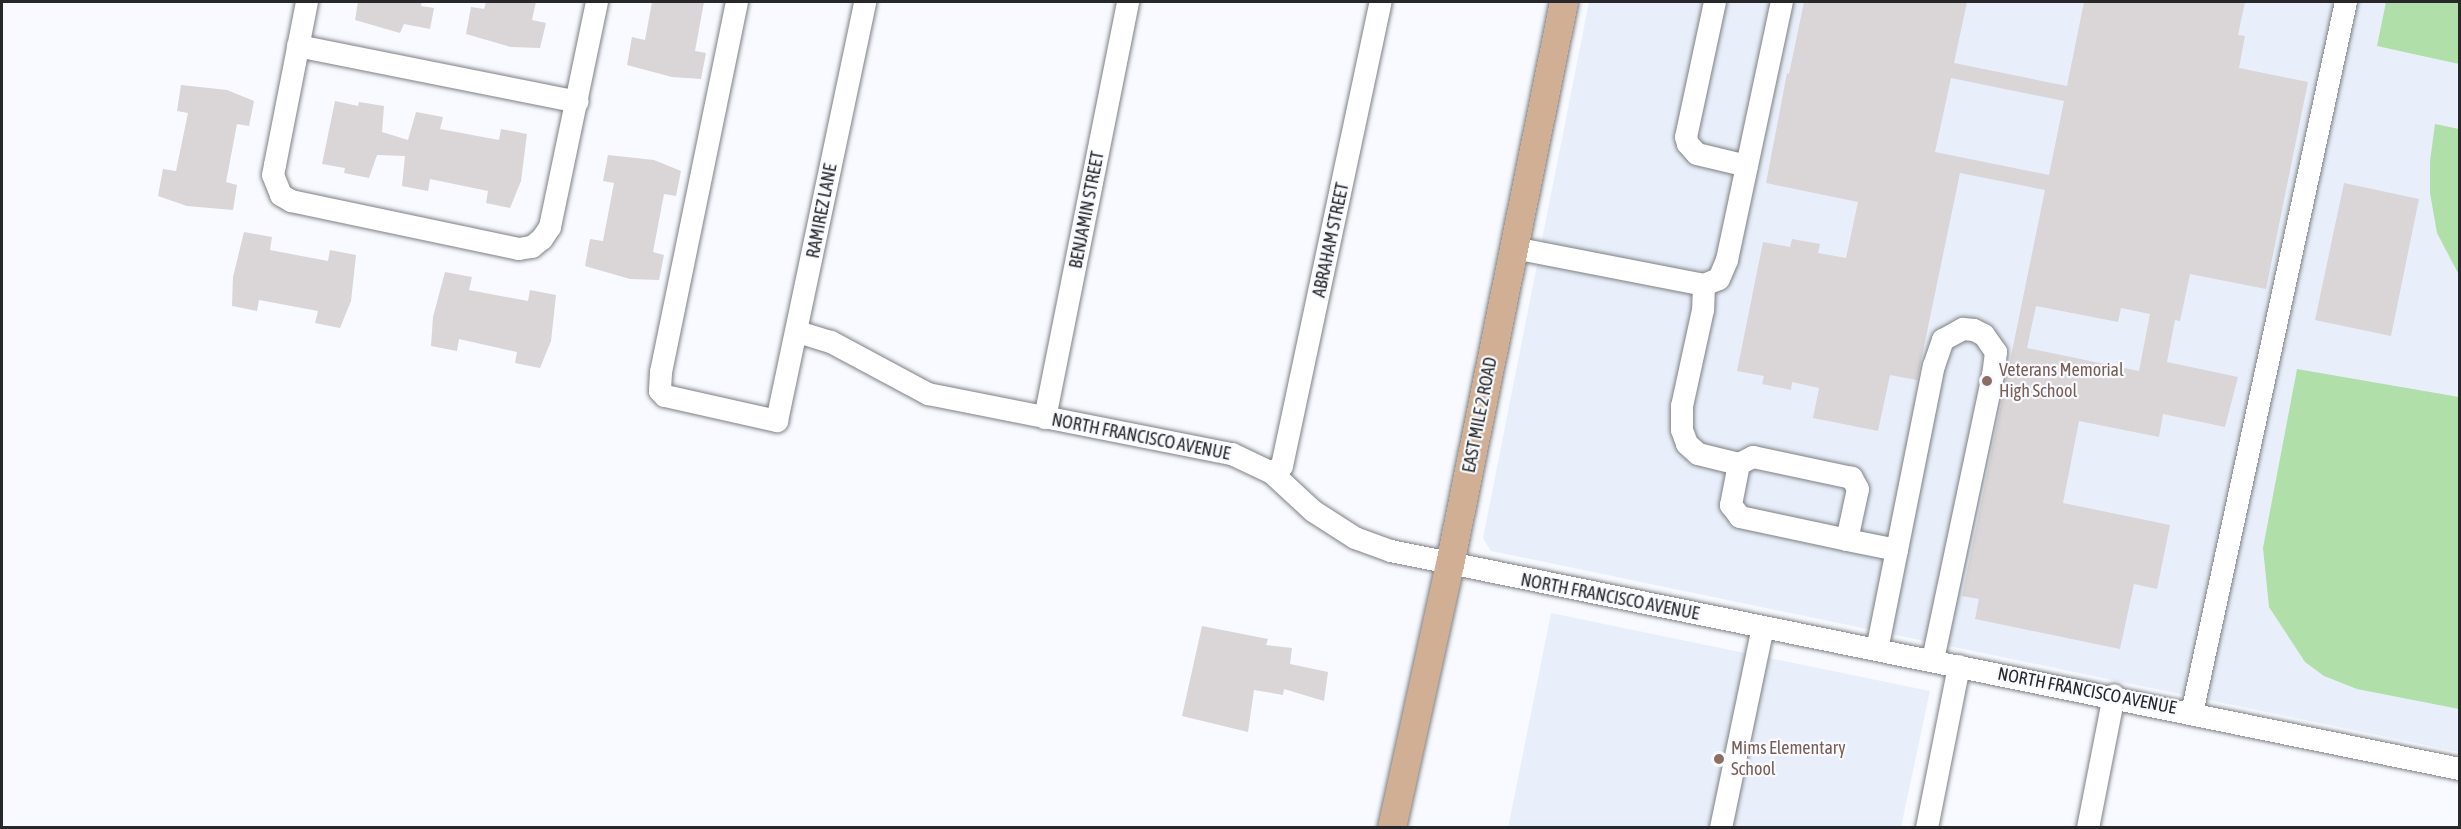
<!DOCTYPE html>
<style>
body{margin:0}
#map{position:relative;width:2461px;height:829px;overflow:hidden;background:#f8faff;font-family:"Asap Condensed",sans-serif}
div>[style]{position:absolute}
[style*='--x']{left:calc(var(--x)*1px);top:calc(var(--y)*1px);width:calc(var(--w)*1px);rotate:calc(var(--a)*1deg)}
.built>*{inset:0;background:#e9effa}
.green>*{inset:0;background:#b0dfaa}
.building>*{inset:0;background:#dad5d6}
.roads{filter:drop-shadow(0 0 2px #7e8084) drop-shadow(0 0 2px #7e8084)}
.minor>*{height:22px;margin:-11px;padding:0 11px;transform-origin:11px;border-radius:11px;background:#fff}
.major>*{height:28px;margin:-14px;padding:0 14px;transform-origin:14px;border-radius:14px;background:#d1af94}
.dots>*{width:16px;height:16px;translate:-50% -50%;box-sizing:border-box;border:3px solid #f8faff;border-radius:50%}
span{translate:-50% -50%;white-space:nowrap;text-align:center;line-height:1.15;-webkit-text-stroke:4.5px #f8faff;paint-order:stroke}
.street-label{font-size:18px;color:#28282a}
.education-label{font-size:18px;color:#785e54}
.left{translate:0 -50%;text-align:left}
.frame{position:absolute;inset:0;border:3px solid #28282a;pointer-events:none}
</style>
<div id="map">
<div class="built">
<div style="clip-path:polygon(1589px 2px,2459px 2px,2459px 752px,1491px 551px,1483px 538px)"></div>
<div style="clip-path:polygon(1551px 613px,1930px 691px,1901px 827px,1508px 828px)"></div>
</div>
<div class="green">
<div style="clip-path:polygon(2386px 2px,2459px 2px,2459px 64px,2377px 46px)"></div>
<div style="clip-path:polygon(2435px 124px,2459px 129px,2459px 275px,2437px 233px,2430px 193px,2430px 161px)"></div>
<div style="clip-path:polygon(2297px 369px,2459px 397px,2459px 709px,2357px 689px,2324px 676px,2305px 662px,2269px 607px,2263px 548px)"></div>
</div>
<div class="building">
<div style="clip-path:polygon(358px 2px,422px 2px,421px 6px,434px 8px,430px 29px,404px 24px,400px 33px,355px 20px)"></div>
<div style="clip-path:polygon(486px 2px,536px 2px,532px 20px,546px 23px,540px 48px,511px 47px,466px 34px,471px 7px,484px 9px)"></div>
<div style="clip-path:polygon(652px 2px,704px 2px,695px 51px,706px 53px,701px 79px,672px 77px,627px 65px,632px 37px,645px 40px)"></div>
<div style="clip-path:polygon(evenodd,1804px 2px,1967px 2px,1954px 63px,2067px 86px,2084px 2px,2245px 2px,2238px 35px,2245px 36px,2239px 68px,2308px 82px,2266px 289px,2190px 274px,2180px 321px,2175px 320px,2167px 362px,2238px 377px,2225px 427px,2163px 414px,2159px 437px,2079px 421px,2063px 503px,2170px 525px,2157px 589px,2134px 584px,2120px 649px,1975px 619px,1979px 599px,1962px 596px,2045px 190px,1960px 173px,1917px 380px,1890px 375px,1878px 431px,1813px 418px,1819px 388px,1792px 382px,1791px 390px,1762px 384px,1764px 376px,1737px 371px,1763px 242px,1790px 247px,1792px 239px,1820px 244px,1818px 253px,1846px 258px,1858px 202px,1766px 183px,1787px 73px,1789px 74px,1804px 2px,1951px 78px,2064px 101px,2049px 175px,1935px 152px,1951px 78px,1804px 2px,2036px 306px,2118px 322px,2121px 308px,2150px 314px,2139px 371px,2027px 348px,2036px 306px)"></div>
<div style="clip-path:polygon(181px 85px,227px 90px,254px 101px,249px 126px,237px 124px,226px 182px,237px 185px,233px 210px,187px 206px,158px 196px,163px 169px,176px 171px,188px 113px,177px 111px)"></div>
<div style="clip-path:polygon(335px 101px,358px 106px,359px 102px,384px 106px,382px 132px,408px 140px,416px 112px,443px 117px,440px 129px,499px 140px,501px 129px,527px 134px,521px 181px,510px 208px,486px 203px,488px 191px,430px 179px,428px 191px,402px 186px,405px 156px,377px 155px,369px 178px,344px 173px,345px 168px,322px 164px)"></div>
<div style="clip-path:polygon(608px 155px,654px 160px,681px 171px,676px 196px,664px 194px,653px 252px,664px 255px,659px 280px,630px 279px,585px 266px,590px 239px,603px 241px,614px 183px,603px 181px)"></div>
<div style="clip-path:polygon(2344px 183px,2419px 199px,2391px 336px,2315px 320px)"></div>
<div style="clip-path:polygon(244px 232px,272px 237px,270px 250px,328px 261px,330px 250px,356px 255px,351px 301px,340px 328px,315px 323px,318px 311px,259px 300px,257px 311px,232px 306px,233px 277px)"></div>
<div style="clip-path:polygon(445px 272px,472px 277px,469px 290px,528px 301px,530px 290px,556px 295px,551px 341px,540px 368px,515px 363px,517px 352px,459px 339px,457px 351px,431px 346px,433px 317px)"></div>
<div style="clip-path:polygon(1202px 626px,1268px 639px,1266px 645px,1292px 648px,1290px 664px,1328px 672px,1324px 701px,1284px 689px,1283px 695px,1254px 690px,1248px 732px,1182px 716px)"></div>
</div>
<div class="roads">
<div class="minor">
<div style="--x:307;--y:2;--w:166;--a:101.1"></div>
<div style="--x:275;--y:165;--w:10;--a:101"></div>
<div style="--x:273;--y:175;--w:22;--a:68"></div>
<div style="--x:281;--y:195;--w:12;--a:31"></div>
<div style="--x:291;--y:201;--w:233;--a:11.9"></div>
<div style="--x:519;--y:249;--w:13;--a:-9"></div>
<div style="--x:532;--y:247;--w:13;--a:-39"></div>
<div style="--x:542;--y:239;--w:14;--a:-56"></div>
<div style="--x:550;--y:227;--w:230;--a:-78.2"></div>
<div style="--x:737;--y:2;--w:378;--a:101.6"></div>
<div style="--x:661;--y:372;--w:19;--a:93"></div>
<div style="--x:660;--y:391;--w:7;--a:45"></div>
<div style="--x:665;--y:396;--w:115;--a:12.6"></div>
<div style="--x:777;--y:421;--w:428;--a:-78.1"></div>
<div style="--x:1715;--y:2;--w:138;--a:102.1"></div>
<div style="--x:1686;--y:137;--w:7;--a:74"></div>
<div style="--x:1688;--y:144;--w:13;--a:48"></div>
<div style="--x:1697;--y:154;--w:51;--a:13.5"></div>
<div style="--x:298;--y:46;--w:285;--a:11.3"></div>
<div style="--x:1514;--y:248;--w:194;--a:11"></div>
<div style="--x:1704;--y:285;--w:16;--a:-22"></div>
<div style="--x:1719;--y:279;--w:21;--a:-67"></div>
<div style="--x:1727;--y:260;--w:264;--a:-78"></div>
<div style="--x:1704;--y:285;--w:25;--a:92"></div>
<div style="--x:1703;--y:310;--w:98;--a:102.3"></div>
<div style="--x:1682;--y:406;--w:24;--a:90"></div>
<div style="--x:1682;--y:430;--w:15;--a:70"></div>
<div style="--x:1687;--y:444;--w:15;--a:42"></div>
<div style="--x:1698;--y:454;--w:42;--a:13.7"></div>
<div style="--x:798;--y:332;--w:34;--a:17"></div>
<div style="--x:831;--y:342;--w:110;--a:28.2"></div>
<div style="--x:928;--y:394;--w:310;--a:11.2"></div>
<div style="--x:1232;--y:454;--w:44;--a:25.4"></div>
<div style="--x:1272;--y:473;--w:56;--a:42.8"></div>
<div style="--x:1313;--y:511;--w:50;--a:32.7"></div>
<div style="--x:1355;--y:538;--w:38;--a:20"></div>
<div style="--x:1391;--y:551;--w:1091;--a:11.53"></div>
<div style="--x:1045;--y:418;--w:424;--a:-78.7"></div>
<div style="--x:1272;--y:473;--w:12;--a:-35"></div>
<div style="--x:1282;--y:466;--w:474;--a:-78"></div>
<div style="--x:1847;--y:540;--w:52;--a:-77.8"></div>
<div style="--x:1858;--y:489;--w:13;--a:-119"></div>
<div style="--x:1852;--y:478;--w:101;--a:-168"></div>
<div style="--x:1753;--y:457;--w:16;--a:153"></div>
<div style="--x:1739;--y:464;--w:42;--a:101"></div>
<div style="--x:1731;--y:505;--w:15;--a:53"></div>
<div style="--x:1740;--y:517;--w:109;--a:12.1"></div>
<div style="--x:1847;--y:540;--w:51;--a:11.3"></div>
<div style="--x:1877;--y:650;--w:290;--a:-78.7"></div>
<div style="--x:1934;--y:366;--w:28;--a:-71"></div>
<div style="--x:1943;--y:340;--w:23;--a:-29"></div>
<div style="--x:1963;--y:329;--w:11;--a:5"></div>
<div style="--x:1974;--y:330;--w:11;--a:27"></div>
<div style="--x:1984;--y:335;--w:21;--a:55"></div>
<div style="--x:1996;--y:352;--w:23;--a:97"></div>
<div style="--x:1993;--y:375;--w:291;--a:101.9"></div>
<div style="--x:2192;--y:713;--w:727;--a:-77.78"></div>
<div style="--x:1721;--y:828;--w:205;--a:-78.2"></div>
<div style="--x:1927;--y:828;--w:165;--a:-78.8"></div>
<div style="--x:2088;--y:828;--w:135;--a:-78.9"></div>
</div>
<div class="major">
<div style="--x:1392;--y:828;--w:269;--a:-77.6"></div>
<div style="--x:1450;--y:565;--w:574;--a:-78.55"></div>
</div>
</div>
<div class="dots">
<div style="left:1987px;top:381px;background:#8d6e63"></div>
<div style="left:1719px;top:759px;background:#8d6e63"></div>
</div>
<div class="street-label">
<span style="left:1087px;top:210px;rotate:-79deg">BENJAMIN STREET</span>
<span style="left:822px;top:211px;rotate:-79deg">RAMIREZ LANE</span>
<span style="left:1331px;top:240px;rotate:-78deg">ABRAHAM STREET</span>
<span style="left:1480px;top:415px;rotate:-79deg">EAST MILE 2 ROAD</span>
<span style="left:1141px;top:437px;rotate:11deg">NORTH FRANCISCO AVENUE</span>
<span style="left:1610px;top:597px;rotate:11deg">NORTH FRANCISCO AVENUE</span>
<span style="left:2087px;top:691px;rotate:11deg">NORTH FRANCISCO AVENUE</span>
</div>
<div class="education-label">
<span class="left" style="left:1999px;top:381px">Veterans Memorial<br>High School</span>
<span class="left" style="left:1731px;top:759px">Mims Elementary<br>School</span>
</div>
<div class="frame"></div>
</div>
